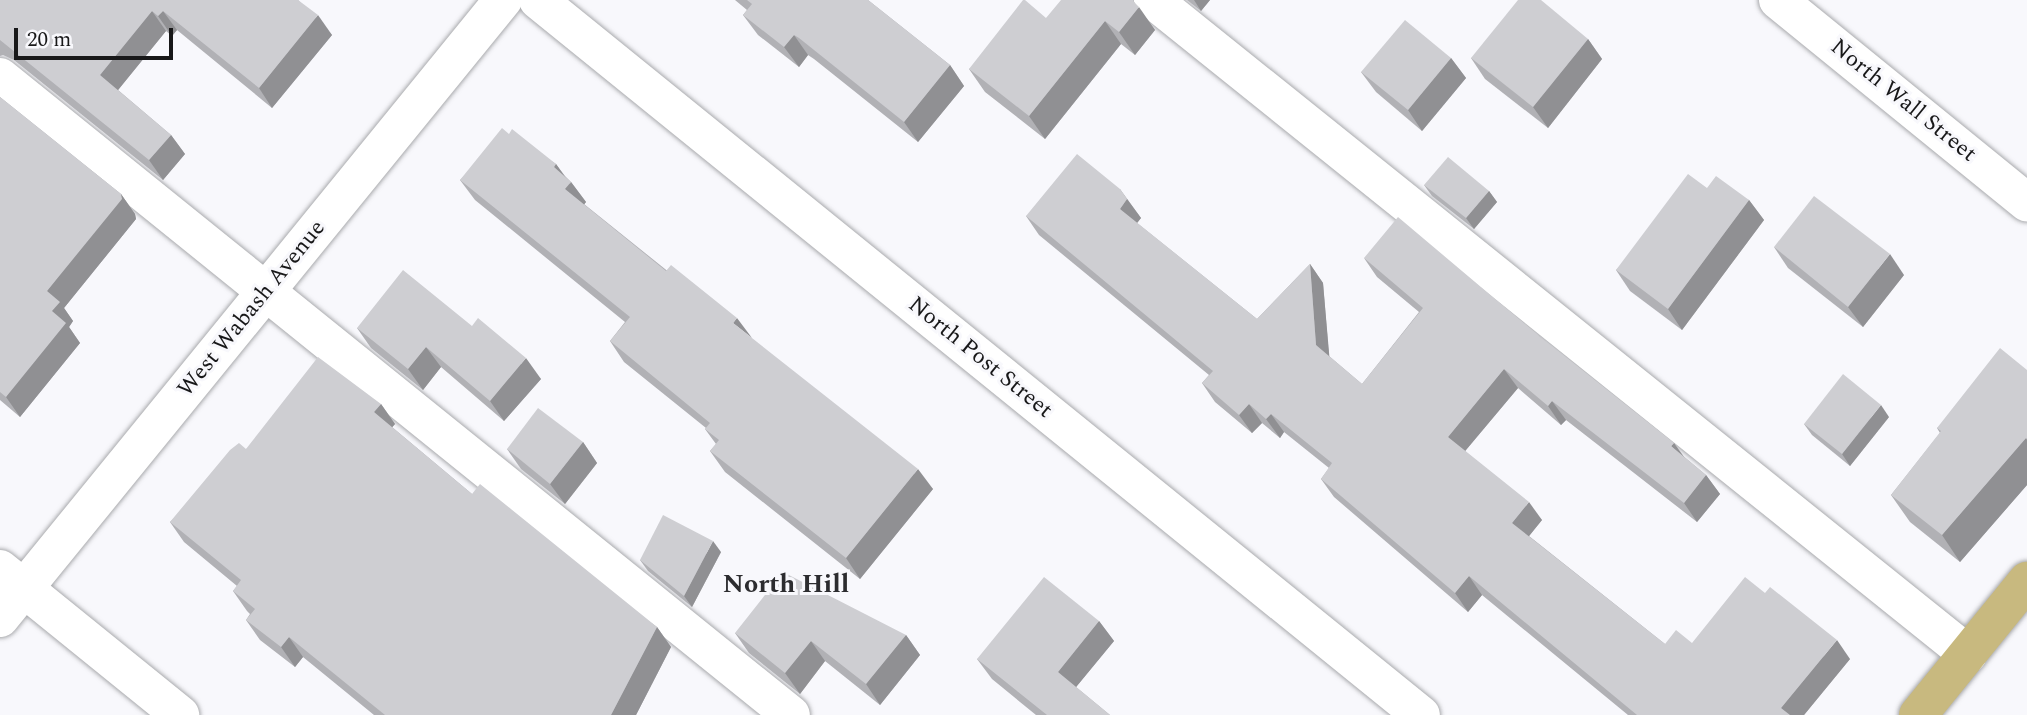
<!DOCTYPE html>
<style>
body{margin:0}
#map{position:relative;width:2027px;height:715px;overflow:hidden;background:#f8f8fc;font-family:Spectral,serif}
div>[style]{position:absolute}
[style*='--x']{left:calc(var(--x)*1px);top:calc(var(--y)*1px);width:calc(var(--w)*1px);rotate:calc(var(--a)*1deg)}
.roads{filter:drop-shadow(0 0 2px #a9aaad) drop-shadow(0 0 2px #a9aaad)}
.minor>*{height:38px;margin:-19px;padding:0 19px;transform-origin:19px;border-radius:19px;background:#fff}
.major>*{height:38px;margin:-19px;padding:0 19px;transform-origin:19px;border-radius:19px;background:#c8b97f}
.wall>*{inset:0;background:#b1b1b5}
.shaded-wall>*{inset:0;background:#909093}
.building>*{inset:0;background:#ceced2}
span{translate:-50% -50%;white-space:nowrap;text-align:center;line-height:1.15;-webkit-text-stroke:6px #f8f8fc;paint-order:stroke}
.street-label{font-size:23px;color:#181819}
.quarter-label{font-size:26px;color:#2c2c2f;font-weight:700}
.scale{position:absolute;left:14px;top:28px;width:159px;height:32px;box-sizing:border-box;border:4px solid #181819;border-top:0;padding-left:9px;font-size:21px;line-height:24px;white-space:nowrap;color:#181819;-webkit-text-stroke:5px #f8f8fc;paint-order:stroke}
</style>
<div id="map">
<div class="roads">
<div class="minor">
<div style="--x:538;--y:0;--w:1136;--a:39"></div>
<div style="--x:1153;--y:0;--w:1045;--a:38.75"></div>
<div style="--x:1778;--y:0;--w:321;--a:39.1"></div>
<div style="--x:0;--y:77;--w:1016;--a:38.89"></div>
<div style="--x:0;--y:569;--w:232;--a:39"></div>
<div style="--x:0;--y:618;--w:797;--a:-50.86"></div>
</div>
<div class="major">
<div style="--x:1918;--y:715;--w:173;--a:-50.9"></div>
</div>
</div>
<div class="wall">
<div style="clip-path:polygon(0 0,298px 0,332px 35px,272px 108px,177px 30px,172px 36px,166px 31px,118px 90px,171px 135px,185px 154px,163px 180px,14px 60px,3px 55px,0 56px)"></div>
<div style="clip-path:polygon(735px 0,868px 0,950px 65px,964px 86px,918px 142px,814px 59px,808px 55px,799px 67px,758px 35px,743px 15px,747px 10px)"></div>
<div style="clip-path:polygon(1187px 0,1210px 0,1201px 11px)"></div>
<div style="clip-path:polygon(1134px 2px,1155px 30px,1135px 55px,1121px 44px,1045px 139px,985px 92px,969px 69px,1046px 18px)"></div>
<div style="clip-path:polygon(1588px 39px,1602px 59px,1548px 128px,1485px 79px,1471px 58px)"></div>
<div style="clip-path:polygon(1451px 58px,1466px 78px,1422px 131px,1376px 92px,1361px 72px)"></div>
<div style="clip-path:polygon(0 97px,121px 194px,135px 214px,136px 219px,64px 308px,73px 321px,69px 327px,80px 343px,20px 417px,0 400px)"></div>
<div style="clip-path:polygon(509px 134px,556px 164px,565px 176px,571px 182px,586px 202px,584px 204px,751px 338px,933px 489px,860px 579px,725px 472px,710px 451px,716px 444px,705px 429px,706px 428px,624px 362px,610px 341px,625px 322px,475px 200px,460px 180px)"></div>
<div style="clip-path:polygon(1424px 185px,1489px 191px,1497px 202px,1474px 229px,1432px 196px)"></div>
<div style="clip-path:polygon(1707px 188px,1749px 200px,1764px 220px,1682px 330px,1630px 291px,1616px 270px)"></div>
<div style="clip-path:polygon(1120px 189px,1141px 218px,1137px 223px,1257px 319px,1310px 264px,1323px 283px,1329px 356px,1362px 384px,1419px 312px,1377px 277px,1364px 258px,1539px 336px,1706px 475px,1720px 494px,1697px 522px,1566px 420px,1561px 425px,1518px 388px,1465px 451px,1542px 520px,1529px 536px,1665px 644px,1692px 643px,1850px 659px,1804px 715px,1628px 715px,1482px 595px,1468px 612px,1334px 497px,1321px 479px,1329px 468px,1284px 432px,1280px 438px,1262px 423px,1252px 433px,1215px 402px,1202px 383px,1209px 375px,1039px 235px,1026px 216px)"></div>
<div style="clip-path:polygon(1774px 247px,1904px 275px,1863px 327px,1788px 268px)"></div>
<div style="clip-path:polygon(472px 326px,541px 379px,504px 421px,441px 367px,423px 390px,371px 348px,357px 328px)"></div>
<div style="clip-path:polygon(2027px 370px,2027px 485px,1960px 562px,1910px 522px,1891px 495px,1940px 433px,1937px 428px)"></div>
<div style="clip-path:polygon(381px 404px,395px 424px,392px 427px,472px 494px,657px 627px,671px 647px,636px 715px,374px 715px,303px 657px,295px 667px,260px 640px,246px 620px,250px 614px,247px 611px,233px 591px,237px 586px,184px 542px,170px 522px,246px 449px)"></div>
<div style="clip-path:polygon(1889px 417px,1850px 466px,1812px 435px,1804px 424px)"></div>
<div style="clip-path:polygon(583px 442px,597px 463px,565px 504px,521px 469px,507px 449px)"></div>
<div style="clip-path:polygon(721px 552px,692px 607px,648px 571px,640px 560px)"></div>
<div style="clip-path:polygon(1099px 621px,1114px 641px,1076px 687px,1110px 715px,1036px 715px,992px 679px,977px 659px)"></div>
<div style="clip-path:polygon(735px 633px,906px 635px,920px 655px,880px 705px,825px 661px,800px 694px,749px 653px)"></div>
</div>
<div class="shaded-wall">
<div style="clip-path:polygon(1194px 0,1210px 0,1201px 11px)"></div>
<div style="clip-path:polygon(1139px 7px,1155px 30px,1135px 55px,1119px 32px)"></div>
<div style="clip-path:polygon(152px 11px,166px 31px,114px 95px,100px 75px)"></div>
<div style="clip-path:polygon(163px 11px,177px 30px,172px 36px,158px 16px)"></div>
<div style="clip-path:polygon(318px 15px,332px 35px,272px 108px,259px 88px)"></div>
<div style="clip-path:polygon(1105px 21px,1121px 44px,1045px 139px,1029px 116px)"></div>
<div style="clip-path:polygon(794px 35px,808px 55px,799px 67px,784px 47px)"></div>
<div style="clip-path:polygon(1588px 39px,1602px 59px,1548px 128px,1533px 107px)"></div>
<div style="clip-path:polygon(1451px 58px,1466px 78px,1422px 131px,1408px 110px)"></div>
<div style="clip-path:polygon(950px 65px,964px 86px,918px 142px,904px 122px)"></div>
<div style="clip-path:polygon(171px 135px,185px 154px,163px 180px,149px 160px)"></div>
<div style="clip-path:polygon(556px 164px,570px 184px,571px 182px,586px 202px,580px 210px,565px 189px,554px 167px)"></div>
<div style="clip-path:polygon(1489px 191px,1497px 202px,1474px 229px,1466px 218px)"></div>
<div style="clip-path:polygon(121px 194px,135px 214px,136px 219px,64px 308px,73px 321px,69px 327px,80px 343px,20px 417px,6px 397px,52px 311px,47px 291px)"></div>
<div style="clip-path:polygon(1127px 199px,1141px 218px,1133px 228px,1120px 209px)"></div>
<div style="clip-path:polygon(1749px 200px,1764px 220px,1682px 330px,1668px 309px)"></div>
<div style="clip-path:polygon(1890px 254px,1904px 275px,1863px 327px,1848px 307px)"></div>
<div style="clip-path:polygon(1310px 264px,1323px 283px,1330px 364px,1316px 345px)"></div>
<div style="clip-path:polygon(737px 318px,752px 338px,733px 323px)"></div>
<div style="clip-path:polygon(426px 347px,441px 367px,423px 390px,408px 369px)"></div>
<div style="clip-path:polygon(526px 358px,541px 379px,504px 421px,490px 401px)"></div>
<div style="clip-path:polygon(1504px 369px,1518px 388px,1461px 456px,1448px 437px)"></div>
<div style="clip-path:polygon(1552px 401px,1566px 420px,1561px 425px,1548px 406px)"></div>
<div style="clip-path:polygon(381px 404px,395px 424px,388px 432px,374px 412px)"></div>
<div style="clip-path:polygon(1249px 404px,1262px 423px,1252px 433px,1239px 415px)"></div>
<div style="clip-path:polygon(1881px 405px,1889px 417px,1850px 466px,1842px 454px)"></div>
<div style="clip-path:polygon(1271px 414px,1284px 432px,1280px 438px,1266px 419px)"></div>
<div style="clip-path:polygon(2026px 438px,2027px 440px,2027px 485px,1960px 562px,1942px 535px)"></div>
<div style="clip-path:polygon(583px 442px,597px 463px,565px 504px,550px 484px)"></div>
<div style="clip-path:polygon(1674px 443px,1687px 461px,1671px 446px)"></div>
<div style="clip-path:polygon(918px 469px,933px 489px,860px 579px,846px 558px)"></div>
<div style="clip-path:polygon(1706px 475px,1720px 494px,1697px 522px,1684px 503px)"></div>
<div style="clip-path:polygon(1529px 502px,1542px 520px,1525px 541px,1512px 523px)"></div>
<div style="clip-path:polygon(713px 541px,721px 552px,692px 607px,684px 596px)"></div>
<div style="clip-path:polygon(1469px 576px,1482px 595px,1468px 612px,1455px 593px)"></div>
<div style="clip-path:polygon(1099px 621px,1114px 641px,1072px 692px,1058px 672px)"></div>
<div style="clip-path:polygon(657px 627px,671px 647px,636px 715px,611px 715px)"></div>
<div style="clip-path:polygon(906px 635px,920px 655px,880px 705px,866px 684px)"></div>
<div style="clip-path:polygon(289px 637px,303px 657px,295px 667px,281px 647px)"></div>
<div style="clip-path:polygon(1837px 640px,1850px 659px,1804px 715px,1786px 715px,1781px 708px)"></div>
<div style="clip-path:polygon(811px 641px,825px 661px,800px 694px,785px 673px)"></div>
</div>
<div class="building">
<div style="clip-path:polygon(0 0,298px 0,318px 15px,259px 88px,163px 11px,158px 16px,152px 11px,100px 75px,171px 135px,149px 160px,0 40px)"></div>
<div style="clip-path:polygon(747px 0,868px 0,950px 65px,904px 122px,799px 38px,794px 35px,784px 47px,743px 15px,752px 4px)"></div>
<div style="clip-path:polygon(1023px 0,1025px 0,1046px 18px,1061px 0,1132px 0,1139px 7px,1119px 32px,1105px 21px,1029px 116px,969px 69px)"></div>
<div style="clip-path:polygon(1518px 0,1541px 0,1588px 39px,1533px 107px,1471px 58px)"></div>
<div style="clip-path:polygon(1405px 20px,1451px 58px,1408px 110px,1361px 72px)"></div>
<div style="clip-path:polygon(0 97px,121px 194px,122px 199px,47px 291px,60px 302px,52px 311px,66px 323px,6px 397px,0 392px)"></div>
<div style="clip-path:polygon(502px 128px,509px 134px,512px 129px,556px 164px,554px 167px,571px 182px,565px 189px,666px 271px,671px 265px,737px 318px,733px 323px,918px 469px,846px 558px,710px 451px,719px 440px,705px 429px,710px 423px,610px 341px,630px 317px,460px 180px)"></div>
<div style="clip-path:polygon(1077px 154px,1120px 189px,1127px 199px,1120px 209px,1257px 319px,1310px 264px,1316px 345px,1362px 384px,1423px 308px,1364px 258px,1398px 217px,1539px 336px,1674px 443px,1671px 446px,1706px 475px,1684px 503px,1552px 401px,1548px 406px,1504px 369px,1448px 437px,1529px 502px,1512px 523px,1665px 644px,1676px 630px,1692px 643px,1745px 577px,1765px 593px,1770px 587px,1837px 640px,1781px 708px,1790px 715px,1637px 715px,1469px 576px,1455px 593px,1321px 479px,1332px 463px,1271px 414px,1266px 419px,1249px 404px,1239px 415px,1202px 383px,1213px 371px,1026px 216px)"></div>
<div style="clip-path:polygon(1448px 157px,1489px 191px,1466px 218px,1424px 185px)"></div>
<div style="clip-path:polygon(1688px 174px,1707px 188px,1716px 176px,1749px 200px,1668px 309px,1616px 270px)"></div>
<div style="clip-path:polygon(1814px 196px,1890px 254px,1848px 307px,1774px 247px)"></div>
<div style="clip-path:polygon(403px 270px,472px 326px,478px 318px,526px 358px,490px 401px,426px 347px,408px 369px,357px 328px)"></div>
<div style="clip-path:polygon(2000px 348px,2027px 370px,2027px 439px,2026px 438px,1942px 535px,1891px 495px,1941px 431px,1937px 428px)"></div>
<div style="clip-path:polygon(318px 357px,381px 404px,374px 412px,472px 494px,480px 484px,657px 627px,611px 715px,385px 715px,289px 637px,281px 647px,246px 620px,255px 609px,233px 591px,241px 580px,170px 522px,230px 450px,239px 443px,246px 449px)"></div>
<div style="clip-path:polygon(1843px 374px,1881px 405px,1842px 454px,1804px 424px)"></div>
<div style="clip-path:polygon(538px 408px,583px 442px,550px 484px,507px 449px)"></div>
<div style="clip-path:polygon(663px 515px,713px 541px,684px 596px,640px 560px)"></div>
<div style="clip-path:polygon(783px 572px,906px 635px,866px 684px,811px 641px,785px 673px,735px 633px)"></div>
<div style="clip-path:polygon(1044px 577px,1099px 621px,1058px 672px,1110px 715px,1047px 715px,977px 659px)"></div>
</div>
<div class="street-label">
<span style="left:1903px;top:101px;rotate:39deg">North Wall Street</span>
<span style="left:252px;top:309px;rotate:-51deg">West Wabash Avenue</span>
<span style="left:980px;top:358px;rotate:39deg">North Post Street</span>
</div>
<div class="quarter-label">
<span style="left:786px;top:585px">North Hill</span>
</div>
<div class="scale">20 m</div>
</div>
